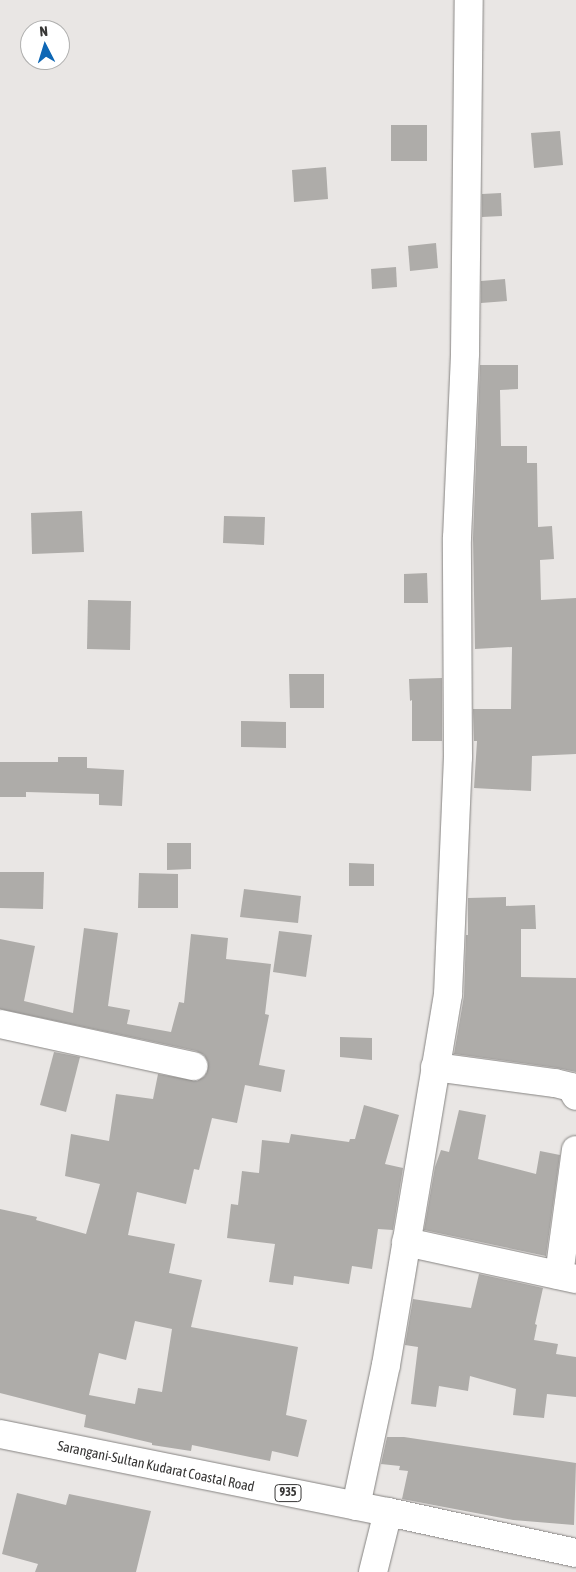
<!DOCTYPE html>
<style>
body{margin:0}
#map{position:relative;width:576px;height:1572px;overflow:hidden;background:#e9e6e4;font-family:"Asap Condensed",sans-serif}
div>[style]{position:absolute}
[style*='--x']{left:calc(var(--x)*1px);top:calc(var(--y)*1px);width:calc(var(--w)*1px);rotate:calc(var(--a)*1deg)}
.building>*{inset:0;background:#aeaca9}
.roads{filter:drop-shadow(0 0 1px #868482) drop-shadow(0 0 1px #868482)}
.minor>*{height:28px;margin:-14px;padding:0 14px;transform-origin:14px;border-radius:14px;background:#fff}
.primary>*{height:28px;margin:-14px;padding:0 14px;transform-origin:14px;border-radius:14px;background:#fff}
span{translate:-50% -50%;white-space:nowrap;text-align:center;line-height:1.15;-webkit-text-stroke:4px #fff;paint-order:stroke}
.shield-label span{padding:1px 4px;background:#fff;border:1px solid;border-radius:4px;-webkit-text-stroke-width:0}
.shield-label{font-size:12px;color:#373635;font-weight:700}
.street-label{font-size:14px;color:#373635}
.north{position:absolute;left:20px;top:20px;width:50px;height:50px;box-sizing:border-box;background:#fff;border:1px solid #afafae;border-radius:50%;rotate:355deg;font-size:14px;font-weight:700;line-height:20px;text-align:center;color:#373635}
.north::after{content:'';display:block;margin:auto;width:18px;height:22px;background:#0e67b5;clip-path:polygon(50% 0,100% 100%,50% 72%,0 100%)}
</style>
<div id="map">
<div class="building">
<div style="clip-path:polygon(391px 125px,427px 125px,427px 161px,391px 161px)"></div>
<div style="clip-path:polygon(560px 131px,563px 165px,534px 168px,531px 133px)"></div>
<div style="clip-path:polygon(326px 167px,328px 199px,294px 202px,292px 170px)"></div>
<div style="clip-path:polygon(501px 193px,502px 216px,482px 217px,482px 194px)"></div>
<div style="clip-path:polygon(436px 243px,438px 268px,410px 271px,408px 246px)"></div>
<div style="clip-path:polygon(396px 267px,397px 287px,372px 289px,371px 269px)"></div>
<div style="clip-path:polygon(505px 279px,507px 301px,481px 303px,481px 281px)"></div>
<div style="clip-path:polygon(480px 365px,518px 365px,518px 389px,500px 390px,501px 446px,527px 446px,527px 463px,537px 463px,538px 527px,552px 526px,554px 559px,540px 560px,541px 600px,576px 598px,576px 754px,532px 756px,531px 791px,474px 788px,477px 741px,474px 741px,473px 709px,511px 709px,512px 647px,475px 649px,473px 538px)"></div>
<div style="clip-path:polygon(82px 511px,84px 552px,32px 554px,31px 513px)"></div>
<div style="clip-path:polygon(224px 516px,265px 517px,264px 545px,223px 543px)"></div>
<div style="clip-path:polygon(427px 573px,428px 603px,404px 603px,404px 574px)"></div>
<div style="clip-path:polygon(88px 600px,131px 601px,130px 650px,87px 649px)"></div>
<div style="clip-path:polygon(289px 674px,324px 674px,324px 708px,290px 708px)"></div>
<div style="clip-path:polygon(442px 678px,442px 741px,412px 741px,412px 700px,410px 701px,409px 679px)"></div>
<div style="clip-path:polygon(241px 721px,286px 722px,286px 748px,241px 747px)"></div>
<div style="clip-path:polygon(58px 757px,87px 757px,87px 768px,124px 770px,122px 806px,99px 805px,99px 794px,26px 792px,26px 797px,0 797px,0 762px,58px 762px)"></div>
<div style="clip-path:polygon(167px 843px,191px 843px,191px 869px,167px 870px)"></div>
<div style="clip-path:polygon(349px 863px,374px 864px,374px 886px,349px 886px)"></div>
<div style="clip-path:polygon(0 872px,44px 872px,43px 909px,0 908px)"></div>
<div style="clip-path:polygon(139px 873px,178px 874px,178px 908px,138px 908px)"></div>
<div style="clip-path:polygon(244px 889px,301px 896px,298px 923px,240px 917px)"></div>
<div style="clip-path:polygon(506px 897px,506px 906px,535px 905px,536px 929px,521px 929px,521px 977px,576px 978px,576px 1072px,557px 1068px,454px 1054px,464px 996px,466px 935px,468px 935px,468px 898px)"></div>
<div style="clip-path:polygon(evenodd,84px 928px,118px 933px,108px 1006px,130px 1010px,127px 1024px,171px 1032px,179px 1002px,184px 1003px,191px 934px,228px 938px,226px 959px,271px 964px,265px 1014px,269px 1015px,259px 1065px,285px 1070px,281px 1092px,245px 1085px,237px 1123px,212px 1118px,199px 1170px,194px 1169px,186px 1204px,137px 1192px,128px 1235px,175px 1244px,169px 1273px,202px 1280px,191px 1327px,298px 1347px,286px 1415px,307px 1420px,298px 1457px,272px 1451px,270px 1461px,192px 1445px,191px 1451px,152px 1445px,152px 1443px,84px 1427px,86px 1415px,0 1393px,0 1209px,37px 1217px,36px 1220px,86px 1234px,100px 1184px,65px 1176px,71px 1134px,109px 1141px,116px 1094px,153px 1099px,158px 1074px,197px 1081px,205px 1076px,208px 1069px,208px 1062px,204px 1055px,196px 1051px,0 1009px,0 939px,35px 946px,24px 1001px,73px 1013px,84px 928px,135px 1321px,172px 1329px,162px 1392px,138px 1388px,135px 1404px,89px 1395px,99px 1353px,126px 1360px,135px 1321px)"></div>
<div style="clip-path:polygon(279px 931px,312px 935px,306px 977px,273px 972px)"></div>
<div style="clip-path:polygon(340px 1037px,372px 1038px,372px 1060px,340px 1057px)"></div>
<div style="clip-path:polygon(54px 1052px,80px 1057px,66px 1112px,40px 1105px)"></div>
<div style="clip-path:polygon(364px 1105px,399px 1115px,385px 1164px,403px 1168px,393px 1230px,378px 1229px,372px 1269px,352px 1266px,349px 1284px,294px 1276px,293px 1285px,269px 1282px,275px 1244px,227px 1238px,231px 1204px,238px 1205px,242px 1171px,259px 1173px,262px 1140px,289px 1143px,291px 1134px,349px 1142px,350px 1139px,355px 1139px)"></div>
<div style="clip-path:polygon(459px 1110px,486px 1115px,478px 1159px,536px 1174px,540px 1151px,560px 1155px,546px 1256px,424px 1230px,435px 1167px,441px 1150px,449px 1152px)"></div>
<div style="clip-path:polygon(479px 1274px,543px 1288px,535px 1324px,537px 1325px,534px 1340px,558px 1344px,556px 1354px,576px 1357px,576px 1397px,547px 1394px,544px 1418px,513px 1415px,516px 1389px,470px 1376px,468px 1391px,439px 1386px,436px 1407px,411px 1404px,418px 1347px,405px 1345px,413px 1299px,471px 1308px)"></div>
<div style="clip-path:polygon(387px 1437px,404px 1437px,576px 1463px,574px 1525px,513px 1520px,402px 1499px,408px 1471px,399px 1470px,400px 1466px,381px 1464px)"></div>
<div style="clip-path:polygon(17px 1493px,66px 1505px,69px 1494px,151px 1511px,136px 1572px,35px 1572px,38px 1564px,2px 1554px)"></div>
</div>
<div class="roads">
<div class="minor">
<div style="--x:0;--y:1024;--w:198;--a:12.3"></div>
<div style="--x:435;--y:1067;--w:121;--a:7.6"></div>
<div style="--x:555;--y:1083;--w:16;--a:14"></div>
<div style="--x:571;--y:1087;--w:10;--a:61"></div>
<div style="--x:406;--y:1242;--w:174;--a:12.3"></div>
<div style="--x:559;--y:1275;--w:126;--a:-82.3"></div>
<div style="--x:356;--y:1506;--w:144;--a:-78"></div>
<div style="--x:386;--y:1365;--w:375;--a:-80.5"></div>
<div style="--x:448;--y:995;--w:238;--a:-87.6"></div>
<div style="--x:458;--y:757;--w:219;--a:-90.3"></div>
<div style="--x:457;--y:538;--w:185;--a:-87.5"></div>
<div style="--x:465;--y:353;--w:353;--a:-89.4"></div>
<div style="--x:373;--y:1572;--w:62;--a:-76"></div>
</div>
<div class="primary">
<div style="--x:0;--y:1434;--w:396;--a:11.4"></div>
<div style="--x:388;--y:1512;--w:192;--a:12.3"></div>
</div>
</div>
<div class="shield-label">
<span style="left:288px;top:1493px">935</span>
</div>
<div class="street-label">
<span style="left:156px;top:1466px;rotate:12deg">Sarangani-Sultan Kudarat Coastal Road</span>
</div>
<div class="north">N</div>
</div>
